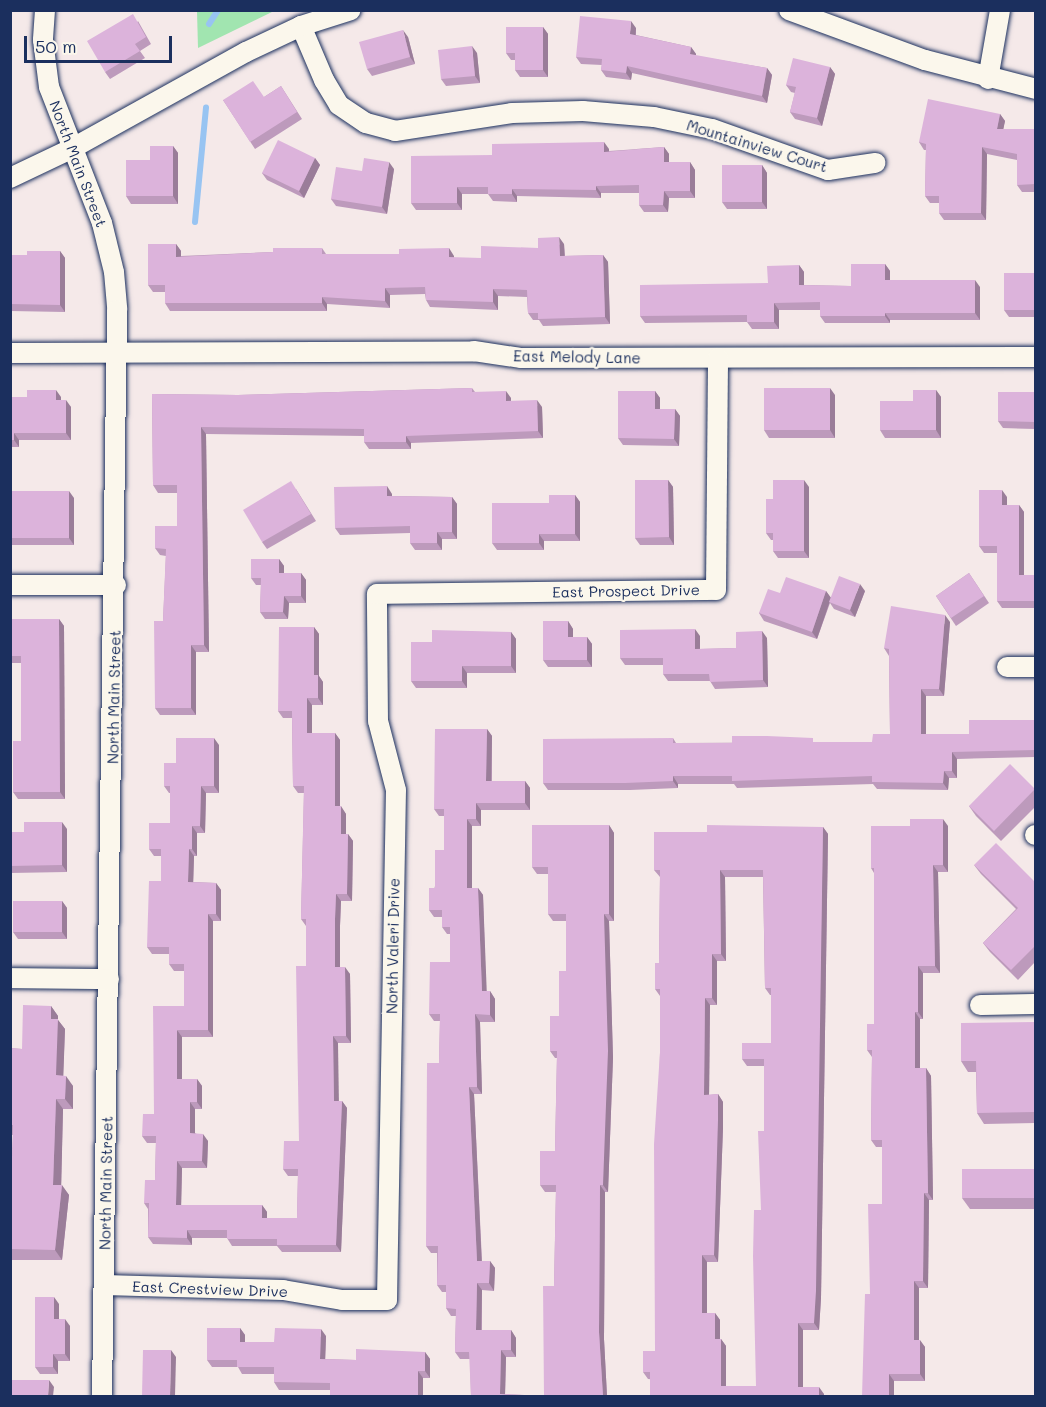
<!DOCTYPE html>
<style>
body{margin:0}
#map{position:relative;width:1046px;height:1407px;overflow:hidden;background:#f5e9e9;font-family:Mali,sans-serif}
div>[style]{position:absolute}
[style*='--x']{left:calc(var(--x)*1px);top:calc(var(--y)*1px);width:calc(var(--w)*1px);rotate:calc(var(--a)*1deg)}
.green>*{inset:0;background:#a1e5b0}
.stream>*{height:6px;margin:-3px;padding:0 3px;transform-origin:3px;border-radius:3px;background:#98c4f2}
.roads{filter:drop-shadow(0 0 2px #1b2f5e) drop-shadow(0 0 2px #1b2f5e)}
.minor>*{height:20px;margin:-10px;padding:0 10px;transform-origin:10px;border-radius:10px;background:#fbf7ec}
.wall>*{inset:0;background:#bd9abc}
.shaded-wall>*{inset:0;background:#9a7d99}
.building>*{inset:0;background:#dcb3db}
span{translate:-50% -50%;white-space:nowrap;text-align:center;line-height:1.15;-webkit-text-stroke:4.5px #fbf7ec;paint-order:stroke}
.street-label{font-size:15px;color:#1b2f5e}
.frame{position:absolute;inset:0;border:12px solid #1b2f5e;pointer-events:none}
.scale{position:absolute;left:24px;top:36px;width:148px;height:27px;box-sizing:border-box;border:3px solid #1b2f5e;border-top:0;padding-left:8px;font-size:18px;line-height:21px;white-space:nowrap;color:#1b2f5e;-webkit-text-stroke:4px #fbf7ec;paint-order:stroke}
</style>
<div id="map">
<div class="green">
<div style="clip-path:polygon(197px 11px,198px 10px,274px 11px,198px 48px)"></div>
</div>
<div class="stream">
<div style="--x:209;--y:24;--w:17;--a:-57"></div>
<div style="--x:195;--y:222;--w:115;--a:-84.5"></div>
</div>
<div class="roads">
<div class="minor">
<div style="--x:45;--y:10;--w:30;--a:94"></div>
<div style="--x:43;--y:40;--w:47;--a:82.7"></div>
<div style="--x:49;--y:87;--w:146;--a:68.7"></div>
<div style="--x:102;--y:223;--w:50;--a:76.2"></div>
<div style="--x:114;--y:272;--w:38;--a:85"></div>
<div style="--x:117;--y:310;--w:1086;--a:90.79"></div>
<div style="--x:789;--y:10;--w:145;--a:20.2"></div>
<div style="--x:925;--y:60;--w:115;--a:14.6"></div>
<div style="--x:301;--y:26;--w:59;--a:66.9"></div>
<div style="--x:324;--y:80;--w:29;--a:59"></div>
<div style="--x:339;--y:105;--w:32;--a:34"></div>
<div style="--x:366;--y:123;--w:30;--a:15"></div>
<div style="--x:395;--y:131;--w:118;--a:-8.7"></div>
<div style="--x:512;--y:113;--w:71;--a:-1.6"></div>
<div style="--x:583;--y:111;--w:71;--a:4.8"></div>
<div style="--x:654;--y:117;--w:59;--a:11.7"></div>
<div style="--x:712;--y:129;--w:123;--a:19.5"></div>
<div style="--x:828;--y:170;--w:48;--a:-8.5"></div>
<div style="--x:988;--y:79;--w:70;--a:-80.1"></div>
<div style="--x:10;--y:178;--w:68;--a:-25.4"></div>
<div style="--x:71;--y:149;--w:200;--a:-29"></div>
<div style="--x:246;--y:52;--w:61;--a:-25.3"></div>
<div style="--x:301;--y:26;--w:52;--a:-17.7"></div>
<div style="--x:10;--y:353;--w:464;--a:-0.2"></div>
<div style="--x:474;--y:351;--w:48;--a:8.5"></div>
<div style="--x:521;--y:358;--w:515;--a:-0.11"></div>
<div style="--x:10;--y:585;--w:106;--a:0"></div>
<div style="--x:1007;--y:667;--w:29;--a:0"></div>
<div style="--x:1035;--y:835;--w:1;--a:0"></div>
<div style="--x:10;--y:978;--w:99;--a:0.6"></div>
<div style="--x:980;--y:1005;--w:56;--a:-1"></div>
<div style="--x:104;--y:1285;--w:179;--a:1.6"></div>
<div style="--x:283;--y:1290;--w:60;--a:9.6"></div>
<div style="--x:342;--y:1300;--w:45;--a:0"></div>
<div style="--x:387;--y:1300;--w:510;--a:-88.99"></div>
<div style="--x:396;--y:790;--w:71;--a:-104.6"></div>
<div style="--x:378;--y:721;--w:127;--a:-90.5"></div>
<div style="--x:377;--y:594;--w:339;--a:-0.7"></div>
<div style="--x:716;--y:590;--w:232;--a:-89.5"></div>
</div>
</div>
<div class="wall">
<div style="clip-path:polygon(138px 21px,151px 44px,140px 51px,145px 58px,110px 79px,105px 72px)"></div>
<div style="clip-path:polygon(543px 27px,548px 34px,548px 77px,520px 77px,515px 70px,515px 60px,511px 60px,506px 53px)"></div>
<div style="clip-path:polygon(636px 28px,636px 35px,691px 47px,696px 54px,696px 56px,767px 68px,772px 75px,767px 103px,632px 73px,631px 80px,606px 77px,601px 70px,602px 65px,581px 64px,576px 57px)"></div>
<div style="clip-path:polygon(408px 37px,415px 64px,372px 76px,367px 69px)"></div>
<div style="clip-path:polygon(477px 53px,480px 83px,446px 86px,441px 79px)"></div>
<div style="clip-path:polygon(830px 67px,835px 74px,822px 126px,795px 119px,790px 112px,795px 93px,791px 92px,786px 85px)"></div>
<div style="clip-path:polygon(281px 86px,302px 119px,255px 149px,223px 100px,264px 97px)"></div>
<div style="clip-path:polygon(1000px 114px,1005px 121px,1003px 129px,1035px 129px,1035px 192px,1022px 192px,1017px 185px,1017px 160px,987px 154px,986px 220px,944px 220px,939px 213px,939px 203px,930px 203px,925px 196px,926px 150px,924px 150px,919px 142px)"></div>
<div style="clip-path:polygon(173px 146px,178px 153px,178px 204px,131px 204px,126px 196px,150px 160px)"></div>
<div style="clip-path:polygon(664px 147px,669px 154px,669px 162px,690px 162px,695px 170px,695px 198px,669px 198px,668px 212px,644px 212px,639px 205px,639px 193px,601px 193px,601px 198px,517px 196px,517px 202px,493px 201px,488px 194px,462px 194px,462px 210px,416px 210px,411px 203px,492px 155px,609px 149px,609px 151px)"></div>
<div style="clip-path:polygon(315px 158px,320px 165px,304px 198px,267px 180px,262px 173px)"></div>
<div style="clip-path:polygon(762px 165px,767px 173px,767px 209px,727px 209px,722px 202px)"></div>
<div style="clip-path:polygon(394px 169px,387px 214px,336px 206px,331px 199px,362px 171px)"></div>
<div style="clip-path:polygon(176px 244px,181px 251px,181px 256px,273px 252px,322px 248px,326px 254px,454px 256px,454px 258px,481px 258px,538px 248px,564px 244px,565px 256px,603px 255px,608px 262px,610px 324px,543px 326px,539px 320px,533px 320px,528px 313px,527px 297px,498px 296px,498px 310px,430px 307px,426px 300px,425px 294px,390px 295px,390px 308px,327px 304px,327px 311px,170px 311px,165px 303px,165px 292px,153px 292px,148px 285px)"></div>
<div style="clip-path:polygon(60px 251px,65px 258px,65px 312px,10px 311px,10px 255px,27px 255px)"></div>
<div style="clip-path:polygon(885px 264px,890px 271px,890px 280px,980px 287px,980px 320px,890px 320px,890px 323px,825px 323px,820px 316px,820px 310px,779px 310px,779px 329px,752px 329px,747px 322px,645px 323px,640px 316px,768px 283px,799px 265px,804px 272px,804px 285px,851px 286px)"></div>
<div style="clip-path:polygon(1035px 273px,1035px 317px,1009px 317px,1004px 310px)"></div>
<div style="clip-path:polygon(472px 388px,475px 392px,511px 398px,511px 401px,542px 407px,543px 438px,411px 443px,411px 449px,369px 449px,364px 442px,364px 436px,206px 434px,209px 652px,196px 652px,196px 715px,160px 715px,155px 708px,163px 621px,166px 556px,160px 555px,155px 548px,177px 526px,177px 493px,158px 493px,153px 485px,152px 394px,238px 395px)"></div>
<div style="clip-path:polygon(936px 390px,941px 397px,941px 438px,885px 438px,880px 430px,913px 401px)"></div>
<div style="clip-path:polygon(655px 391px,660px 398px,660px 409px,675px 409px,680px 416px,679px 446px,623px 445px,618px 438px)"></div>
<div style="clip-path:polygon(1035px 392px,1035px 429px,1003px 428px,998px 421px)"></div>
<div style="clip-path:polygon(835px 395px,835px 438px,769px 438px,764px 430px)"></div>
<div style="clip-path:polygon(10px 397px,61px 397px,61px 400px,71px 407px,71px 440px,19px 440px,19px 447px,10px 447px)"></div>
<div style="clip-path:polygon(668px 480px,673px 487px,674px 545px,640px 545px,635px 538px)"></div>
<div style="clip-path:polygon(809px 487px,809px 558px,778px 558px,773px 551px,773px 540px,771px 540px,766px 533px,773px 499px)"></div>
<div style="clip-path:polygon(296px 489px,316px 521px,267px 549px,262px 542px)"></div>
<div style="clip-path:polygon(10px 491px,74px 498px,74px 545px,10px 545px)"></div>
<div style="clip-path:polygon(392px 494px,392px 496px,452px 497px,457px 504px,457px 539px,442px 539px,442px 550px,415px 550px,410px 543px,410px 533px,340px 535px,335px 528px)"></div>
<div style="clip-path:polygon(575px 495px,580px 502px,580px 541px,544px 541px,544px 550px,497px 550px,492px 543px,549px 503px)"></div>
<div style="clip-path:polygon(1007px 497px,1007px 505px,1019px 505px,1024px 512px,1024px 575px,1035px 575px,1035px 608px,1002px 608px,997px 601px,997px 553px,984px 553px,979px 546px)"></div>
<div style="clip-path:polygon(279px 559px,284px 566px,284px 573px,301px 573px,306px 580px,306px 603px,289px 603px,288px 619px,265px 619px,260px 612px,261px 585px,256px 585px,251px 578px)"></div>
<div style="clip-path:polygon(969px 573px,989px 603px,956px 626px,936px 596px)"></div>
<div style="clip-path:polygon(826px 591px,831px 598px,865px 591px,855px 617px,834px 609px,830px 603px,817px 639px,764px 621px,759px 613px,780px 593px)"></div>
<div style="clip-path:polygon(10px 619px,59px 619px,64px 626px,65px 799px,18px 799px,13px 792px,21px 741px,21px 663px,10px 663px)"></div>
<div style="clip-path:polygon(568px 621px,573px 629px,573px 637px,587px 637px,592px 644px,592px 667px,548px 667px,543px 660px)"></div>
<div style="clip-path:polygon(950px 622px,944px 696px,926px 696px,926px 734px,969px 734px,1035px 720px,1035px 757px,957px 759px,957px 778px,949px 778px,948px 790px,877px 789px,873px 784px,737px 788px,734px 784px,678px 784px,678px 788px,630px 790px,548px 790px,543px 783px,673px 738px,676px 743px,872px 742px,890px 734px,889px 656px,884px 648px)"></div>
<div style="clip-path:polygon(314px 627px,319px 634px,319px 676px,323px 682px,323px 705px,312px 705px,312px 733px,335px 733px,340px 740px,340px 806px,346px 814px,346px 834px,348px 834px,353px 841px,352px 901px,341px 901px,340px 926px,340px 967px,350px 974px,351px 1043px,338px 1043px,338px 1101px,342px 1101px,347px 1108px,341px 1252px,282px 1252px,277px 1246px,232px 1246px,227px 1238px,192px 1238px,192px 1245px,153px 1244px,148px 1237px,148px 1209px,144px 1203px,155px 1180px,156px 1143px,147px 1143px,142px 1136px,154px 1114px,184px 1006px,184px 971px,174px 971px,169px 964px,169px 954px,152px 954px,147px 947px,161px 881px,161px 856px,154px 856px,149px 849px,170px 823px,170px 793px,169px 793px,164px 786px,176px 763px,219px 745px,219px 793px,206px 793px,205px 833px,197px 833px,197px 856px,194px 856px,193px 882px,216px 883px,221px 890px,221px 921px,213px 921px,213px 1037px,182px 1037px,182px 1079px,197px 1079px,202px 1086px,202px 1109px,195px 1109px,195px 1133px,208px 1141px,207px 1168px,182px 1168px,181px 1205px,262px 1205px,267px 1212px,267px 1218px,297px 1218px,298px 1176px,288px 1176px,283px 1169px,299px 1141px,306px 966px,306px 926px,301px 919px,304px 793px,298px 793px,293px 786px,292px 718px,283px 718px,278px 711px)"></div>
<div style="clip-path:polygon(511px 632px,516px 639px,516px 673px,467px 673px,467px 688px,416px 688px,411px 681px,432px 642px)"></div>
<div style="clip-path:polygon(700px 636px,700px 649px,736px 648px,767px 638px,768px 687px,715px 689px,710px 681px,668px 681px,663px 674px,663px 665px,625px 665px,620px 658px)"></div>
<div style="clip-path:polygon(487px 729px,492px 736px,492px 781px,525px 781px,530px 788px,530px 810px,481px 810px,481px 826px,472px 826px,472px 888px,478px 888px,483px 895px,486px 991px,490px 991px,495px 999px,495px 1022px,480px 1022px,482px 1094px,474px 1094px,482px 1261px,490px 1261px,495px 1268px,494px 1291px,482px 1290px,482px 1330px,511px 1330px,516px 1338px,516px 1357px,506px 1357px,505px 1394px,544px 1396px,554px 1286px,556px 1192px,545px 1192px,540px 1185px,555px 1151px,557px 1058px,555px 1058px,550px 1051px,559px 1016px,566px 971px,566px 921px,553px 921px,548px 914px,548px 874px,537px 874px,532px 867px,609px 825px,614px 833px,614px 921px,609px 921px,613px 1058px,608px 1192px,605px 1192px,604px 1339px,607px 1396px,471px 1396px,470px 1359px,460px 1359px,455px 1352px,456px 1316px,451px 1316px,446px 1308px,446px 1292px,442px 1292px,437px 1285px,437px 1253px,431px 1253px,426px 1246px,439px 1063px,440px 1021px,434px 1021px,429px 1014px,450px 962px,450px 934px,447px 934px,442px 927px,442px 917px,434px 917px,429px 910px,444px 850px,444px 816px,439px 816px,434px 809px)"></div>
<div style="clip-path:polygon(1035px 789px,1035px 807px,1001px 841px,976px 816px,969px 806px)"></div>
<div style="clip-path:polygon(948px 826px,948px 872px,938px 872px,940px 973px,923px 973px,923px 1019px,920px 1019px,920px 1068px,926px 1068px,931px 1076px,933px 1200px,929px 1200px,928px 1288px,919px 1288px,919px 1340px,925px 1347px,925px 1381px,894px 1381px,894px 1396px,870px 1294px,882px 1204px,882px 1147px,876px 1147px,871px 1140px,872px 1057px,867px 1050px,874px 1024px,874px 873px,871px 868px)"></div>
<div style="clip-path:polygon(evenodd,823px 827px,828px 834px,821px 1298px,819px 1330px,803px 1330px,803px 1387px,824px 1394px,824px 1396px,648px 1379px,643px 1372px,655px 1351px,660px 1052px,660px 996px,655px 989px,659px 963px,660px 877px,654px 870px,707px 832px,823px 827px,725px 877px,763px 877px,765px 988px,770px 995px,771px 995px,771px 1043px,742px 1059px,747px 1066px,764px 1066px,764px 1131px,756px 1386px,726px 1386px,726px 1346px,721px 1339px,720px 1339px,720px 1320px,715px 1313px,707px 1313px,707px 1262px,718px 1262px,723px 1128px,723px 1102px,718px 1094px,709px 1095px,710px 1005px,717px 1005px,717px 961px,726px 961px,725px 877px)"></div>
<div style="clip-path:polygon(67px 829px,67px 872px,10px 873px,10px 832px,24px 832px)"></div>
<div style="clip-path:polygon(974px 865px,1035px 882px,1035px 962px,1018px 980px,990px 952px,983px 943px,1016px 909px,981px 874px)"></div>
<div style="clip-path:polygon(62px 901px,67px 908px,67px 939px,18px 939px,13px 932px)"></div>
<div style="clip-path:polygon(51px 1006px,58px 1016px,58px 1020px,65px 1029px,63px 1076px,73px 1086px,73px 1109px,63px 1109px,61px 1185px,69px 1195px,62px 1260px,10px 1260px,10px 1157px,12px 1157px,13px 1135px,10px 1135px,10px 1048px,22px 1049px)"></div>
<div style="clip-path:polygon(1035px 1022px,1035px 1123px,984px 1124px,977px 1113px,976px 1072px,968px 1072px,961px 1061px)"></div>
<div style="clip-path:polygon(1035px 1169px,1035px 1209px,970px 1209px,962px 1198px)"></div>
<div style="clip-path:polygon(59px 1304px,59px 1319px,70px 1326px,70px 1361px,58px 1361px,58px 1374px,40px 1374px,35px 1367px)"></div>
<div style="clip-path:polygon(240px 1328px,245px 1335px,245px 1342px,274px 1342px,326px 1336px,325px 1359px,356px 1360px,425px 1352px,430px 1359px,430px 1378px,423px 1378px,423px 1396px,330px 1396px,330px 1390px,279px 1390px,274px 1382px,274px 1374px,242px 1374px,238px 1367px,212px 1367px,207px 1360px)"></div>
</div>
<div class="shaded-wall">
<div style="clip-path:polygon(631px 21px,636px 28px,635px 41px,630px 34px)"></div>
<div style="clip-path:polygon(543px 27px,548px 34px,548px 77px,543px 70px)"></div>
<div style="clip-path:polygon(403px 30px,408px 37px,415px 64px,410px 57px)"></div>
<div style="clip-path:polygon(472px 46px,477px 53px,480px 83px,475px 76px)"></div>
<div style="clip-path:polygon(691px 47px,696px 54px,695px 62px,690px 54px)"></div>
<div style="clip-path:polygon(627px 66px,632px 73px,631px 80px,626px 73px)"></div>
<div style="clip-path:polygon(830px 67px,835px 74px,822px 126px,817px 118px)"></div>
<div style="clip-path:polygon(767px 68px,772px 75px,767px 103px,762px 96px)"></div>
<div style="clip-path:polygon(1000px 114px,1005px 121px,1002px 136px,997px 129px)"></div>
<div style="clip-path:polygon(604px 142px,609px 149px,609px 159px,604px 152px)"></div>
<div style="clip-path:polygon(173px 146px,178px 153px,178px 204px,173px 196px)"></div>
<div style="clip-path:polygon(664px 147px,669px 154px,669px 170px,664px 162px)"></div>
<div style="clip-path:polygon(982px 147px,987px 154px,986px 220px,981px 213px)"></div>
<div style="clip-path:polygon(315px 158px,320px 165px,304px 198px,299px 191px)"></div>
<div style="clip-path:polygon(389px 162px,394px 169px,387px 214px,382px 207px)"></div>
<div style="clip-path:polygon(690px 162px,695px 170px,695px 198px,690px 191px)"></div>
<div style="clip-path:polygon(762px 165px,767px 173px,767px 209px,762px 202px)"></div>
<div style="clip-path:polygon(596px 186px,601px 193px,601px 198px,596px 190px)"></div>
<div style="clip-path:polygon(457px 187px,462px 194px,462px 210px,457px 203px)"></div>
<div style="clip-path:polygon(512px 189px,517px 196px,517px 202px,512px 194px)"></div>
<div style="clip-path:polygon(664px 191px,669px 198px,668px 212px,663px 205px)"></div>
<div style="clip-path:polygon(559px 237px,564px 244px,565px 264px,560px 256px)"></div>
<div style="clip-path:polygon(176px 244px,181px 251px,181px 264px,176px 257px)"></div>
<div style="clip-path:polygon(449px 248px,454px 256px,454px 265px,449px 257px)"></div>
<div style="clip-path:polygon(60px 251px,65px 258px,65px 312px,60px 305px)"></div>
<div style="clip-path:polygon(603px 255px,608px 262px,610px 324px,605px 317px)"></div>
<div style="clip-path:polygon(885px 264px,890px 271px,890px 287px,885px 280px)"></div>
<div style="clip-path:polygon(799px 265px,804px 272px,804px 292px,799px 285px)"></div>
<div style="clip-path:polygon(975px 280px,980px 287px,980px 320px,975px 313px)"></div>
<div style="clip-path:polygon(385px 288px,390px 295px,390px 308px,385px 301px)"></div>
<div style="clip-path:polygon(493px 289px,498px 296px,498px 310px,493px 302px)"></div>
<div style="clip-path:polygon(322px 297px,327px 304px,327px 311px,322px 303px)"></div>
<div style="clip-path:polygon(774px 303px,779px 310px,779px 329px,774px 322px)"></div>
<div style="clip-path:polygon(885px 313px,890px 320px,890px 323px,885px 316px)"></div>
<div style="clip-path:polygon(830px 388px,835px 395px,835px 438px,830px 430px)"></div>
<div style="clip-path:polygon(56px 390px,61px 397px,61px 407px,56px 400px)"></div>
<div style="clip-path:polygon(936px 390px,941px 397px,941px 438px,936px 430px)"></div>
<div style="clip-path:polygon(506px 391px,511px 398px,511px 408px,506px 401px)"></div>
<div style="clip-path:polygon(655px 391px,660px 398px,660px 416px,655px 409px)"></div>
<div style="clip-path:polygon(66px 400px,71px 407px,71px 440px,66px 433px)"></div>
<div style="clip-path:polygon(537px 400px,542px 407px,543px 438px,538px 431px)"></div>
<div style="clip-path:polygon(675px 409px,680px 416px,679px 446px,674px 439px)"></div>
<div style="clip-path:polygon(201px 427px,206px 434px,209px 652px,204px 645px)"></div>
<div style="clip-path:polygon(14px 433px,19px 440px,19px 447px,14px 440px)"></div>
<div style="clip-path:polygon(406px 436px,411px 443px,411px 449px,406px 442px)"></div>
<div style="clip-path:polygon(668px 480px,673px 487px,674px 545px,669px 537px)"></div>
<div style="clip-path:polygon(804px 480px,809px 487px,809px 558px,804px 551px)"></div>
<div style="clip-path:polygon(387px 486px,392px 494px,392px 504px,387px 496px)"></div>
<div style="clip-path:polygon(1002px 490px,1007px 497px,1007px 512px,1002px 505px)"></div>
<div style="clip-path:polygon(69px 491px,74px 498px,74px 545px,69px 538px)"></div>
<div style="clip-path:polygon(575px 495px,580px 502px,580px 541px,575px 534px)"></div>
<div style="clip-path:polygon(452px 497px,457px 504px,457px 539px,452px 532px)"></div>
<div style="clip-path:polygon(1019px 505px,1024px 512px,1024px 582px,1019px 575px)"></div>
<div style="clip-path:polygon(437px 532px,442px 539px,442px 550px,437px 543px)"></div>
<div style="clip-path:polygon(539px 534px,544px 541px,544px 550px,539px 543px)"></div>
<div style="clip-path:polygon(279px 559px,284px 566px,284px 580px,279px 573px)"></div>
<div style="clip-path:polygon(301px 573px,306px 580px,306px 603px,301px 596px)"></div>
<div style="clip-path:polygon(860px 584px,865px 591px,855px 617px,850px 610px)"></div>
<div style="clip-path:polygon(826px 591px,831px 598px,817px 639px,812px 632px)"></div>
<div style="clip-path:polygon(284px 596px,289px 603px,288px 619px,283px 612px)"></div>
<div style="clip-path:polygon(945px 615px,950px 622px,944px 696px,939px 689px)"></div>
<div style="clip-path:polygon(59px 619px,64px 626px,65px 799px,60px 792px)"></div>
<div style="clip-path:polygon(568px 621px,573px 629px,573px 644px,568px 637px)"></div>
<div style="clip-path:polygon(314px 627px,319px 634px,319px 676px,323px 682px,323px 705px,318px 698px,314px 675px)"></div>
<div style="clip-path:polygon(695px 629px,700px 636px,700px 656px,695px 649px)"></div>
<div style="clip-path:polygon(762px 631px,767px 638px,768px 687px,763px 680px)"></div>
<div style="clip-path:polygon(511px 632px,516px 639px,516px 673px,511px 666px)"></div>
<div style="clip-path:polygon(587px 637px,592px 644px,592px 667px,587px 660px)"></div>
<div style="clip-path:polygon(191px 645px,196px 652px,196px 715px,191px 708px)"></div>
<div style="clip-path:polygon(462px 666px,467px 673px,467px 688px,462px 681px)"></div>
<div style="clip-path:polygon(921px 689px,926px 696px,926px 741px,921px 734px)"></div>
<div style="clip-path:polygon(307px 698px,312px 705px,312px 740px,307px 733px)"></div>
<div style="clip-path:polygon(487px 729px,492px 736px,491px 788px,486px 781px)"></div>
<div style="clip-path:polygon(335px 733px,340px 740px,340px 814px,335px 806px)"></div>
<div style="clip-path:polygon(214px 738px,219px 745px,219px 793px,214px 786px)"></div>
<div style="clip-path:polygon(952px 752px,957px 759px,957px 778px,952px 771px)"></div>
<div style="clip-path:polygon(944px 771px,949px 778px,948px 790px,943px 783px)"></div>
<div style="clip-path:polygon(673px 776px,678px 784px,678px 788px,673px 781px)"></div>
<div style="clip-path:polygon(525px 781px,530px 788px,530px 810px,525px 803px)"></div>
<div style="clip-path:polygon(201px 786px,206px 793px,205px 833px,200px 826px)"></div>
<div style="clip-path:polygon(476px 803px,481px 810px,481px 826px,476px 819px)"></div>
<div style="clip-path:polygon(341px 806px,346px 814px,346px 841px,341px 834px)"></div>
<div style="clip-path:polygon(467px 819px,472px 826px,472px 895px,467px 888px)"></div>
<div style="clip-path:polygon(943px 819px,948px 826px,948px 872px,943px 865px)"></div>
<div style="clip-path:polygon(62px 822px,67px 829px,67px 872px,62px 865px)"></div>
<div style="clip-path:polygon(609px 825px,614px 833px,614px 921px,609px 914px)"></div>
<div style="clip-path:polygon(192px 826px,197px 833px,197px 856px,192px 849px)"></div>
<div style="clip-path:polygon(823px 827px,828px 834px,821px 1298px,819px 1330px,814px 1323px)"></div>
<div style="clip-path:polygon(348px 834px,353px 841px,352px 901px,347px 894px)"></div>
<div style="clip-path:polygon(189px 849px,194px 856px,193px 890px,188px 882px)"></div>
<div style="clip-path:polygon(933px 865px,938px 872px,940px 973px,935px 966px)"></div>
<div style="clip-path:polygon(720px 870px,725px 877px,726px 961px,721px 954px)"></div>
<div style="clip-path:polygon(216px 883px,221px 890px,221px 921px,216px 914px)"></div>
<div style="clip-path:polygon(478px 888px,483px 895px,487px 998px,482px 991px)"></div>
<div style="clip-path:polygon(336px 894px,341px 901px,340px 926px,340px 974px,335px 967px,335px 919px)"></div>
<div style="clip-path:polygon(62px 901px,67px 908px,67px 939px,62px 932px)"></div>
<div style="clip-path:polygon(208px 914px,213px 921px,213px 1037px,208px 1030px)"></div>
<div style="clip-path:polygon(604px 914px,609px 921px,613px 1058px,608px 1192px,603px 1185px)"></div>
<div style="clip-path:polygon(712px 954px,717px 961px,717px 1005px,712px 998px)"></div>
<div style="clip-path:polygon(918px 966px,923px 973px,923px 1019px,918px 1012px)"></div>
<div style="clip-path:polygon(345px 967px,350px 974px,351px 1043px,346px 1036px)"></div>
<div style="clip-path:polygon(490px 991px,495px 999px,495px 1022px,490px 1015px)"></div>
<div style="clip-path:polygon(705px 998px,710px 1005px,709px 1102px,704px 1095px)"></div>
<div style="clip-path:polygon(51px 1006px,58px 1016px,58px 1020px,65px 1029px,63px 1085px,56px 1075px,51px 1019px)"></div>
<div style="clip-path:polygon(915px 1012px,920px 1019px,920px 1076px,915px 1068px)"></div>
<div style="clip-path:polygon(475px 1014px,480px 1022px,482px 1094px,477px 1087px)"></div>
<div style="clip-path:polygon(177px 1030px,182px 1037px,182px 1086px,177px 1079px)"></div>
<div style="clip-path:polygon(333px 1036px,338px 1043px,339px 1108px,334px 1101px)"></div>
<div style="clip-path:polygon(926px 1068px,931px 1076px,933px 1200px,928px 1193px)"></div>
<div style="clip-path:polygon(66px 1076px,73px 1086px,73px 1109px,65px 1099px)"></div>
<div style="clip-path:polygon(197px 1079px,202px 1086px,202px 1109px,197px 1102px)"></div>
<div style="clip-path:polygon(469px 1087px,474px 1094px,482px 1268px,477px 1261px)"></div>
<div style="clip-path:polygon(718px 1094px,723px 1102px,723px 1128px,718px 1262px,714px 1255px)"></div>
<div style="clip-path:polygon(56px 1099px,63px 1109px,61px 1195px,53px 1185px)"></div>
<div style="clip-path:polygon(342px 1101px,347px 1108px,341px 1252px,336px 1245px)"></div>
<div style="clip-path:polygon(190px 1102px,195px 1109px,195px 1140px,190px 1133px)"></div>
<div style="clip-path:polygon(203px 1134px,208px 1141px,207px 1168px,202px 1161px)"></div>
<div style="clip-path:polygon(177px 1161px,182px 1168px,181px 1212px,176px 1205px)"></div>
<div style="clip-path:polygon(62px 1185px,69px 1195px,62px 1260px,55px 1250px)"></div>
<div style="clip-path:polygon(600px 1185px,605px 1192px,604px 1339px,607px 1396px,603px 1396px,599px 1332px)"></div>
<div style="clip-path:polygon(924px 1193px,929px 1200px,928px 1288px,923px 1281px)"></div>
<div style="clip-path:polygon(262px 1205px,267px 1212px,267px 1225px,262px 1218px)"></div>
<div style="clip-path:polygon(187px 1230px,192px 1238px,192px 1245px,187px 1238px)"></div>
<div style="clip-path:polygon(702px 1255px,707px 1262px,707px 1320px,702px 1313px)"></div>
<div style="clip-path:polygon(490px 1261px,495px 1268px,494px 1291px,489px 1283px)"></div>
<div style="clip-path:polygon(914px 1281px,919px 1288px,919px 1347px,914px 1340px)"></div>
<div style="clip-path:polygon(477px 1283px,482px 1290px,481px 1337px,476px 1330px)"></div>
<div style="clip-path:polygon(54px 1297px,59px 1304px,59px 1326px,54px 1319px)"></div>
<div style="clip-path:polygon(715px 1313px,720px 1320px,720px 1346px,715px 1339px)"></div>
<div style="clip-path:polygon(65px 1319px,70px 1326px,70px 1361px,65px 1354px)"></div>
<div style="clip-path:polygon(798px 1323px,803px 1330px,803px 1394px,798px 1387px)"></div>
<div style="clip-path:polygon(240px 1328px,245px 1335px,245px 1349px,240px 1342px)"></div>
<div style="clip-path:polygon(321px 1329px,326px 1336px,325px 1366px,320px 1359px)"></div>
<div style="clip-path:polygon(511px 1330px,516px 1338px,516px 1357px,511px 1350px)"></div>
<div style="clip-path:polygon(721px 1339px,726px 1346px,726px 1393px,721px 1386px)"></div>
<div style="clip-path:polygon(920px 1340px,925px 1347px,925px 1381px,920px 1374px)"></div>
<div style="clip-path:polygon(171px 1350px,176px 1357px,175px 1396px,170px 1396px)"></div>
<div style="clip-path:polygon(501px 1350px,506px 1357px,505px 1396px,500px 1394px)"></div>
<div style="clip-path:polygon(425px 1352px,430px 1359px,430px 1378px,425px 1371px)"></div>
<div style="clip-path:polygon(53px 1354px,58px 1361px,58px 1374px,53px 1367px)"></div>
<div style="clip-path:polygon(418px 1371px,423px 1378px,423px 1396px,418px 1396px)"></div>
<div style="clip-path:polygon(889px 1374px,894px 1381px,894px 1396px,889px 1396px)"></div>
<div style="clip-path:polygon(49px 1380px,54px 1387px,53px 1396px,48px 1396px)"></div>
<div style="clip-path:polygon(819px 1387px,824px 1394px,824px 1396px,819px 1396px)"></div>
</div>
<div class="building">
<div style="clip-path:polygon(133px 14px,146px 37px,135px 44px,140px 51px,105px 72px,87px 41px)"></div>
<div style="clip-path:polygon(580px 16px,631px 21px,630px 34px,691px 47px,690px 54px,767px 68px,762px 96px,627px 66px,626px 73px,601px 70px,602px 59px,576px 57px)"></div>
<div style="clip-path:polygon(506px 27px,543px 27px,543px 70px,515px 70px,515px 53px,506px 53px)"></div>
<div style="clip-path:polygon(403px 30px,410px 57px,367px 69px,359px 42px)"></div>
<div style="clip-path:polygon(472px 46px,475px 76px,441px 79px,438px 50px)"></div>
<div style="clip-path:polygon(793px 58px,830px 67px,817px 118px,790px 112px,796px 87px,786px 85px)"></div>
<div style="clip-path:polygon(253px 81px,264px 97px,281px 86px,297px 112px,250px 142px,223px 100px)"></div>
<div style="clip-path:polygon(928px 99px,1000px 114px,997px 129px,1035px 129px,1035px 184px,1017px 185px,1017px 154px,982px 147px,981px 213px,939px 213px,939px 196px,925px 196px,926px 144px,919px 142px)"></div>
<div style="clip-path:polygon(278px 140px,315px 158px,299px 191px,262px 173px)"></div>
<div style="clip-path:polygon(604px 142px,604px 152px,664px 147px,664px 162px,690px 162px,690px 191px,664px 191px,663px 205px,639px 205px,639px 185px,596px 186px,596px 190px,512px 189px,512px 194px,488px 194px,488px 187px,457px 187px,457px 203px,411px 203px,411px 156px,492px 155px,492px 144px)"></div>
<div style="clip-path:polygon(150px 146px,173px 146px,173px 196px,126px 196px,126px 160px,150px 160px)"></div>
<div style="clip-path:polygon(364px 158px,389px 162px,382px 207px,331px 199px,336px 167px,362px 171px)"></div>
<div style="clip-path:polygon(722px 165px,762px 165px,762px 202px,722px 202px)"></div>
<div style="clip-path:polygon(559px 237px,560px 256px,603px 255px,605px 317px,538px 319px,538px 313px,528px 313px,527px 290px,493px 289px,493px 302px,426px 300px,425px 287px,385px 288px,385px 301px,322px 297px,322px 303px,165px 303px,165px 285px,148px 285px,148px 244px,176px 244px,176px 257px,273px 252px,273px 248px,322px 248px,322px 254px,399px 254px,399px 249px,449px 248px,449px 257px,481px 258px,481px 246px,538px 248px,538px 238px)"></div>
<div style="clip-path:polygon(27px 251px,60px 251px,60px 305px,10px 304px,10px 255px,27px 255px)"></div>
<div style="clip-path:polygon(851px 264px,885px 264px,885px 280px,975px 280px,975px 313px,885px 313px,885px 316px,820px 316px,820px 302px,774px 303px,774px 322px,747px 322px,747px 315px,640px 316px,640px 285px,768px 283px,767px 266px,799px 265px,799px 285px,851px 286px)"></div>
<div style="clip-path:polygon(1004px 273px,1035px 273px,1035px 310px,1004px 310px)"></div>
<div style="clip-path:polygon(472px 388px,472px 392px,506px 391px,506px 401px,537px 400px,538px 431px,406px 436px,406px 442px,364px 442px,364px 429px,201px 427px,204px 645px,191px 645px,191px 708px,155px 708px,154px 621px,163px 621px,166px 549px,155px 548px,155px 526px,177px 526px,177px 485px,153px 485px,152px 394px,238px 395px)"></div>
<div style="clip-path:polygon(764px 388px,830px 388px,830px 430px,764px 430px)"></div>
<div style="clip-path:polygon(27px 390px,56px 390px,56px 400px,66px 400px,66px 433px,14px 433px,14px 440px,10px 440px,10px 397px,27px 397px)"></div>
<div style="clip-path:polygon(913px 390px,936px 390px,936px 430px,880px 430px,880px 401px,913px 401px)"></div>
<div style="clip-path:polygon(618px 391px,655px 391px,655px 409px,675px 409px,674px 439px,618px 438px)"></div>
<div style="clip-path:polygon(998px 392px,1035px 392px,1035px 422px,998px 421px)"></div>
<div style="clip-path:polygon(635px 480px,668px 480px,669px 537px,635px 538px)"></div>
<div style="clip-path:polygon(773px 480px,804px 480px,804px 551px,773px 551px,773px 533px,766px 533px,766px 499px,773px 499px)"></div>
<div style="clip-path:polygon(291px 481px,311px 514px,262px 542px,243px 510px)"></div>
<div style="clip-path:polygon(387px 486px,387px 496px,452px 497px,452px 532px,437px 532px,437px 543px,410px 543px,410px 526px,335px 528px,334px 487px)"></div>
<div style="clip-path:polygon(979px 490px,1002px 490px,1002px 505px,1019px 505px,1019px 575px,1035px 575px,1035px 601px,997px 601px,997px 546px,979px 546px)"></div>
<div style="clip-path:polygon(10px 491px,69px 491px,69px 538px,10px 538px)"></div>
<div style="clip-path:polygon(549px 495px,575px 495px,575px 534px,539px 534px,539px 543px,492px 543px,492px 503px,549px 503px)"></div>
<div style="clip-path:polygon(251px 559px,279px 559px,279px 573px,301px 573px,301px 596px,284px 596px,283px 612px,260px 612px,261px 578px,251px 578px)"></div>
<div style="clip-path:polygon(969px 573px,984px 596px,951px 618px,936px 596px)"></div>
<div style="clip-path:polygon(839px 576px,860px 584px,850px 610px,829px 602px)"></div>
<div style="clip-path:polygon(786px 577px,826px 591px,812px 632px,759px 613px,768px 589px,780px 593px)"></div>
<div style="clip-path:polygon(891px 606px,945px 615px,939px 689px,921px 689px,921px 734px,969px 734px,969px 720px,1035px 720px,1035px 750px,952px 752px,952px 771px,944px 771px,943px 783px,872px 782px,872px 776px,732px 781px,732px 776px,673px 776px,673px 781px,625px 783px,543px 783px,543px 739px,673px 738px,673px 743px,732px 743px,732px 736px,767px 736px,813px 738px,813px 742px,872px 742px,873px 734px,890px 734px,889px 649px,884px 648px)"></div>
<div style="clip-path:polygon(10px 619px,59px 619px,60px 792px,13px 792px,13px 741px,21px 741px,21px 656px,10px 656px)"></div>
<div style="clip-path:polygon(543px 621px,568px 621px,568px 637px,587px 637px,587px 660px,543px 660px)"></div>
<div style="clip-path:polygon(279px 627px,314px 627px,314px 675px,318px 675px,318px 698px,307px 698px,307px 733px,335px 733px,335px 806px,341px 806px,341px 834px,348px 834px,347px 894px,336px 894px,335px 919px,335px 967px,345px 967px,346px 1036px,333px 1036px,334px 1101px,342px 1101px,336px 1245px,277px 1245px,277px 1239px,227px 1239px,227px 1230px,187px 1230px,187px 1238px,148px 1237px,149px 1203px,144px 1203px,145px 1180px,155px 1180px,156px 1136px,142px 1136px,143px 1114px,154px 1114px,153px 1006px,184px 1006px,184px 964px,169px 964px,169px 947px,147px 947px,149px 881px,161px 881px,161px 849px,149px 849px,149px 823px,170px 823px,170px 786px,164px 786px,164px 763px,176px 763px,176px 738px,214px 738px,214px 786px,201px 786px,200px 826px,192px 826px,192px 849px,189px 849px,188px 882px,216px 883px,216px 914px,208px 914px,208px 1030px,177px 1030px,177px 1079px,197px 1079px,197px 1102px,190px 1102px,190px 1133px,203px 1134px,202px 1161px,177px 1161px,176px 1205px,262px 1205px,262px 1218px,297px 1218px,298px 1169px,283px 1169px,284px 1141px,299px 1141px,296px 966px,306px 966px,306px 919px,301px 919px,304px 786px,293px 786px,292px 711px,278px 711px)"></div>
<div style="clip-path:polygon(695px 629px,695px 649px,736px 648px,736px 632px,762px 631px,763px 680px,710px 682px,709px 674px,663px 674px,663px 658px,620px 658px,620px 630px)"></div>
<div style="clip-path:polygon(432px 630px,511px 632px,511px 666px,462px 666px,462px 681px,411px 681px,411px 642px,432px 642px)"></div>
<div style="clip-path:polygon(435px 729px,487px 729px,486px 781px,525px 781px,525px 803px,476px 803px,476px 819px,467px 819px,467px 888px,478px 888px,482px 991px,490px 991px,490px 1015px,475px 1014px,477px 1087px,469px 1087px,477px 1261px,490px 1261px,489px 1283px,477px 1283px,476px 1330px,511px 1330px,511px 1350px,501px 1350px,500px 1394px,544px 1396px,543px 1286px,554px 1286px,556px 1185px,540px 1185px,540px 1151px,555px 1151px,557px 1051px,550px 1051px,550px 1016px,559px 1016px,559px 971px,566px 971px,566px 914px,548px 914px,548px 867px,532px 867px,532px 825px,609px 825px,609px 914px,604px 914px,608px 1051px,603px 1185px,600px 1185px,599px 1332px,603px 1396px,471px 1396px,469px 1352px,455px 1352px,456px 1309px,446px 1308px,446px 1285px,437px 1285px,438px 1246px,426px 1246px,427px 1063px,439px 1063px,440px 1014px,429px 1014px,430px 962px,450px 962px,450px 927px,442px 927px,442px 910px,429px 910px,429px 888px,435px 888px,435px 850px,444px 850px,444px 809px,434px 809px)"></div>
<div style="clip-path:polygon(1010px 764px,1035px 789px,994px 831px,969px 806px)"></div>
<div style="clip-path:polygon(910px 819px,943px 819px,943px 865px,933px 865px,935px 966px,918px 966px,918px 1012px,915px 1012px,915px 1068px,926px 1068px,928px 1193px,924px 1193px,923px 1281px,914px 1281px,914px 1340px,920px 1340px,920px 1374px,889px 1374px,889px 1396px,862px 1396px,865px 1294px,870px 1294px,868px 1204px,882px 1204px,882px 1140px,871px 1140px,872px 1050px,867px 1050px,867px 1024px,874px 1024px,874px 868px,871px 868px,871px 826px,910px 826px)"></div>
<div style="clip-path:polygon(24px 822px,62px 822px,62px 865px,10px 866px,10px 832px,24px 832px)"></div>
<div style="clip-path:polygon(evenodd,707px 825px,823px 827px,816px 1291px,814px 1323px,798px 1323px,798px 1387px,819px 1387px,819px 1396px,650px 1396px,650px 1372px,643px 1372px,643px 1351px,655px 1351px,654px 1144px,660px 1052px,660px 989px,655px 989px,655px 963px,659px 963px,660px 870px,654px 870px,654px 832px,707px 832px,707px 825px,720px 870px,763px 870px,765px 988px,771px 988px,771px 1043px,742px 1043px,742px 1059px,764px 1059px,764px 1131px,758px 1131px,761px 1210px,754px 1210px,753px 1256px,756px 1386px,721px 1386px,721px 1339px,715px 1339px,715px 1313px,702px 1313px,702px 1255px,714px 1255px,718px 1120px,718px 1094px,704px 1095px,705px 998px,712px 998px,712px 954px,721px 954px,720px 870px)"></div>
<div style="clip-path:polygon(996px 843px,1035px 882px,1035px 946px,1011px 970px,983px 943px,1018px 908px,974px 865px)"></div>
<div style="clip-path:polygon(13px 901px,62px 901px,62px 932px,13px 932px)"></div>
<div style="clip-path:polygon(23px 1005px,51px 1006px,51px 1019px,58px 1019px,56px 1075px,66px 1076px,65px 1099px,56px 1099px,53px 1185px,62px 1185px,55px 1250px,10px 1249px,10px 1157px,12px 1157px,13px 1125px,10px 1125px,10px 1048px,22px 1049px)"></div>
<div style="clip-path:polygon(1035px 1022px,1035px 1112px,977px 1113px,976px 1061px,961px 1061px,961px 1023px)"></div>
<div style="clip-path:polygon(962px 1169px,1035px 1169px,1035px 1198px,962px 1198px)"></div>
<div style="clip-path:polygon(35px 1297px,54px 1297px,54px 1319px,65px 1319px,65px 1354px,53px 1354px,53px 1367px,35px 1367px)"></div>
<div style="clip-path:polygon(207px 1328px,240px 1328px,240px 1342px,274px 1342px,275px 1328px,321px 1329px,320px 1359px,356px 1360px,356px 1349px,425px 1352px,425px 1371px,418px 1371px,418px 1396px,330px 1396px,330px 1383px,274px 1382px,274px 1367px,237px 1367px,237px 1360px,207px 1360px)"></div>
<div style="clip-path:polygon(143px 1350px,171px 1350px,170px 1396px,142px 1396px)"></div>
<div style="clip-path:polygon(10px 1380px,49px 1380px,48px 1396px,10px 1396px)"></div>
</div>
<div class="street-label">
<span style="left:757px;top:146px;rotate:17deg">Mountainview Court</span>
<span style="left:78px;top:164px;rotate:69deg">North Main Street</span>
<span style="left:577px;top:357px;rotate:1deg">East Melody Lane</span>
<span style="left:626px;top:591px;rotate:-1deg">East Prospect Drive</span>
<span style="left:114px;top:697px;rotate:-89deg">North Main Street</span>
<span style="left:393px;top:946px;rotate:-89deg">North Valeri Drive</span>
<span style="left:106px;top:1183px;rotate:-89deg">North Main Street</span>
<span style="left:210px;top:1289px;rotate:2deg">East Crestview Drive</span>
</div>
<div class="frame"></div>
<div class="scale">50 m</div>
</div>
